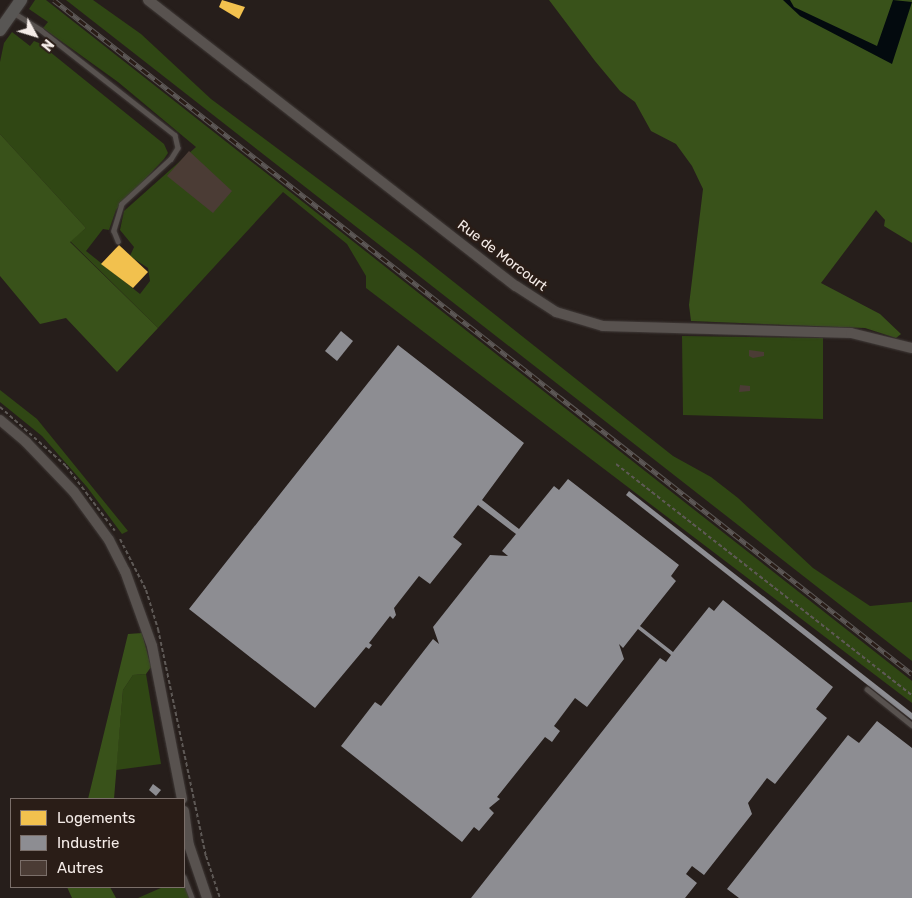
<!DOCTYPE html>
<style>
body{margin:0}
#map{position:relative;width:912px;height:898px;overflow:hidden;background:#261e1b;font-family:Rubik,sans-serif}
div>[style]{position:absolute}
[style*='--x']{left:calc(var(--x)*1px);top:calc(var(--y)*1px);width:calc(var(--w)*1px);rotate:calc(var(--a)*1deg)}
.green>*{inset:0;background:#304714}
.forest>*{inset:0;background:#39521a}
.water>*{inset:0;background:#030a0e}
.homes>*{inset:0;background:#f2c14e}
.industry>*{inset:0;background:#8d8d92}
.building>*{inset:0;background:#4b3c35}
.path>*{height:2px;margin-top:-1px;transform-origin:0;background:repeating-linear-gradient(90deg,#5e5956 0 4px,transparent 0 6.5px)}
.roads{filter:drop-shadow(0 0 1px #403a38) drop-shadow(0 0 1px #403a38)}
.service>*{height:4.5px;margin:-2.25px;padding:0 2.25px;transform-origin:2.25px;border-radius:2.25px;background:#58524f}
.tertiary>*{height:10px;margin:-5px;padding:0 5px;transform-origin:5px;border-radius:5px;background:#58524f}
.secondary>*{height:12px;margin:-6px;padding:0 6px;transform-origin:6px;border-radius:6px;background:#585654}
.rail>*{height:4.5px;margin-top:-2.25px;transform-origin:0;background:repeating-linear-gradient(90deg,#2a1d17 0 8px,#5d5856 0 16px);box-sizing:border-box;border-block:1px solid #5d5856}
span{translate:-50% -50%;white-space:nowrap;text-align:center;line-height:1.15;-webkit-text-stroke:5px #2a1d17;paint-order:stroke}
.street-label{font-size:14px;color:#f4ebe7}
.legend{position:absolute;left:10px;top:798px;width:175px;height:90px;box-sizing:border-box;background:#2a1d17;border:1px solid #7b6f6a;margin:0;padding:6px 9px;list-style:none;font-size:15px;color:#f4ebe7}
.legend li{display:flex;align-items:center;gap:10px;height:25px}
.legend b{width:25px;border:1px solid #7b6f6a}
.north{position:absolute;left:10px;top:10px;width:50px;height:50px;-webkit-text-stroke:4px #2a1d17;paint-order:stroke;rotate:129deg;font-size:14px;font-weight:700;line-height:20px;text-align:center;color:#f4ebe7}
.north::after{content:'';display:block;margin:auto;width:18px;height:22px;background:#f4ebe7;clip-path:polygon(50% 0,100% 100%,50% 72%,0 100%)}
</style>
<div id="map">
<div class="green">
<div style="clip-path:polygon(35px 0,46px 0,912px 681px,912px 703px,366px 288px,366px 276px,347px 244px,283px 192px,158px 328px,70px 241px,86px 228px,0 134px,0 62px,4px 43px,12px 32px,30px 46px,34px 41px,39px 43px,164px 144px,168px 153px,164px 159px,116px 210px,109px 230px,103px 229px,86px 251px,140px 294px,150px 281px,148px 268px,130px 256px,134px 247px,120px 230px,124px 211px,196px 147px,118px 82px,43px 28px,48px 22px,29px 9px)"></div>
<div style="clip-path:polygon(66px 0,93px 0,141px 34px,211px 99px,416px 252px,673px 456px,711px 477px,738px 498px,813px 568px,870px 606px,912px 602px,912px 661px)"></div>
<div style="clip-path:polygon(682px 336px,823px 338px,823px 419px,683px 415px)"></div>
<div style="clip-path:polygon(0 390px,37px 419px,128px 531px,122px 534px,87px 487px,42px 436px,0 402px)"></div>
<div style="clip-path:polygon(146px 674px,161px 764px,116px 770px,123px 690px,133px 675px)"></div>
<div style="clip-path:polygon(184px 883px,190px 898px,138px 898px,163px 887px,184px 887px)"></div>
</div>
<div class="forest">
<div style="clip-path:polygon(549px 0,912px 0,912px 243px,884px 226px,885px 220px,876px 210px,821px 283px,880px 314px,901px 334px,896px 338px,865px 328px,839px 327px,691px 321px,689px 305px,703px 189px,692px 166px,676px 144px,651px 131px,635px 102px,620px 91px,595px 61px)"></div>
<div style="clip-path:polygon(0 134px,86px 228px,70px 242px,158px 328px,117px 372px,66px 318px,40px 324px,0 276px)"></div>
<div style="clip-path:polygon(142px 633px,151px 667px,146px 674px,133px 675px,123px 690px,114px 799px,88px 799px,128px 634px)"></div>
<div style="clip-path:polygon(67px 887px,110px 887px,116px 898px,72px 898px)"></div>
</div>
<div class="water">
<div style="clip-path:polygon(783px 0,790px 0,794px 7px,877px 46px,893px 0,912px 2px,892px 64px,800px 16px)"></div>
</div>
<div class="homes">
<div style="clip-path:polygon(222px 0,245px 7px,239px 19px,219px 7px)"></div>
<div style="clip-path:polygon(119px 245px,148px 272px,133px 288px,101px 264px)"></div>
</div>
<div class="industry">
<div style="clip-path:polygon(341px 331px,353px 341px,337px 361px,325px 351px)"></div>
<div style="clip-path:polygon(398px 345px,524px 443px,482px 500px,519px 529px,554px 486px,559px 490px,568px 479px,679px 565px,671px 576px,676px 581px,640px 626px,673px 652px,709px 607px,714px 611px,723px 600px,833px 687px,816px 709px,827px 718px,775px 784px,767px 778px,748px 803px,752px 814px,704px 875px,692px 866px,686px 874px,697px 883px,685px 898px,471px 898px,660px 658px,666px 662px,671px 655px,638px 629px,623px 648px,619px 644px,624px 659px,587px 707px,575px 698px,554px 726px,560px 731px,552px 742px,545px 737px,497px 797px,500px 799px,489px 808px,494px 813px,479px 831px,474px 827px,462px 842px,341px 746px,375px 702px,381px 706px,433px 639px,439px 644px,433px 627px,490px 555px,508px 556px,502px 551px,516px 534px,478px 505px,453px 537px,462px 544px,430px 584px,419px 576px,394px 608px,396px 615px,393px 619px,390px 616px,369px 643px,372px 645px,369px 649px,366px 647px,315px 708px,189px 609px)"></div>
<div style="clip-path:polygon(629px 491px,912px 713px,912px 720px,626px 495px)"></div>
<div style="clip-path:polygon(877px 721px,912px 748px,912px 898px,739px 898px,727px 889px,848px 735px,859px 743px)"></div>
<div style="clip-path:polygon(153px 784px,161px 790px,156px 796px,149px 790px)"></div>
</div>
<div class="building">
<div style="clip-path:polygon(189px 151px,232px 191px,213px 213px,167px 176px)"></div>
<div style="clip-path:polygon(749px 350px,764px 352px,764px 356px,753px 358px,749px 356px)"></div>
<div style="clip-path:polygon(740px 385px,750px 386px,750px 391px,739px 392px)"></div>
</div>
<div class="path">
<div style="--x:0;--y:407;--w:89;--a:41.8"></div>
<div style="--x:66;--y:466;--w:81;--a:53"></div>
<div style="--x:616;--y:464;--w:375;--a:38"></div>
<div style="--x:120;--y:539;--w:57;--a:63"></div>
<div style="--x:146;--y:590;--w:41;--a:72.9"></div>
<div style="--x:158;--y:629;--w:232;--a:78.1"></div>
<div style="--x:206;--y:856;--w:44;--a:71.6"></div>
</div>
<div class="roads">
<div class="service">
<div style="--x:14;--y:13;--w:32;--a:32"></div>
<div style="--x:41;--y:30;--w:170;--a:38.1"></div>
<div style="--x:175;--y:135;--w:13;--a:77"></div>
<div style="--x:178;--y:148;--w:13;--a:122"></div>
<div style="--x:171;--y:159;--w:67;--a:137.4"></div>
<div style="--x:122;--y:204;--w:28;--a:107"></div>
<div style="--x:114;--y:231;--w:11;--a:68"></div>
<div style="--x:867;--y:689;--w:58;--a:38.7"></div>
<div style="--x:184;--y:877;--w:22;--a:69"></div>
</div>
<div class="tertiary">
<div style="--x:148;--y:0;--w:466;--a:37.9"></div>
<div style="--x:516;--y:286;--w:48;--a:33"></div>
<div style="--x:556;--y:312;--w:49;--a:16.6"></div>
<div style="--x:603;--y:326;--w:248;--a:1.6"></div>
<div style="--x:851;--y:333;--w:63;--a:13.8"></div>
<div style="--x:0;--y:420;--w:34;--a:40"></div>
<div style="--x:26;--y:442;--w:69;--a:46.2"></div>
<div style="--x:74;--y:492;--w:59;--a:53.9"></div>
<div style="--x:109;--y:540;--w:35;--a:63"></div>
<div style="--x:125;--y:571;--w:80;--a:70.2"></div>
<div style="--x:152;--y:646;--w:156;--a:78.9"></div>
<div style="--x:184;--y:811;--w:34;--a:82"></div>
<div style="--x:189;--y:845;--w:56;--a:71.2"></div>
</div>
<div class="secondary">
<div style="--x:0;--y:30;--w:37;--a:-55"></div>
</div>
</div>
<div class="rail">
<div style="--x:54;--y:0;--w:1091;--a:38.15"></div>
</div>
<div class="street-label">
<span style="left:502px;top:256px;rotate:37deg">Rue de Morcourt</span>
</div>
<ul class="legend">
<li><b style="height:14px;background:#f2c14e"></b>Logements</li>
<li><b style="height:14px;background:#8d8d92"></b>Industrie</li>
<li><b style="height:14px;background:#4b3c35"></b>Autres</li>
</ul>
<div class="north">N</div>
</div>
